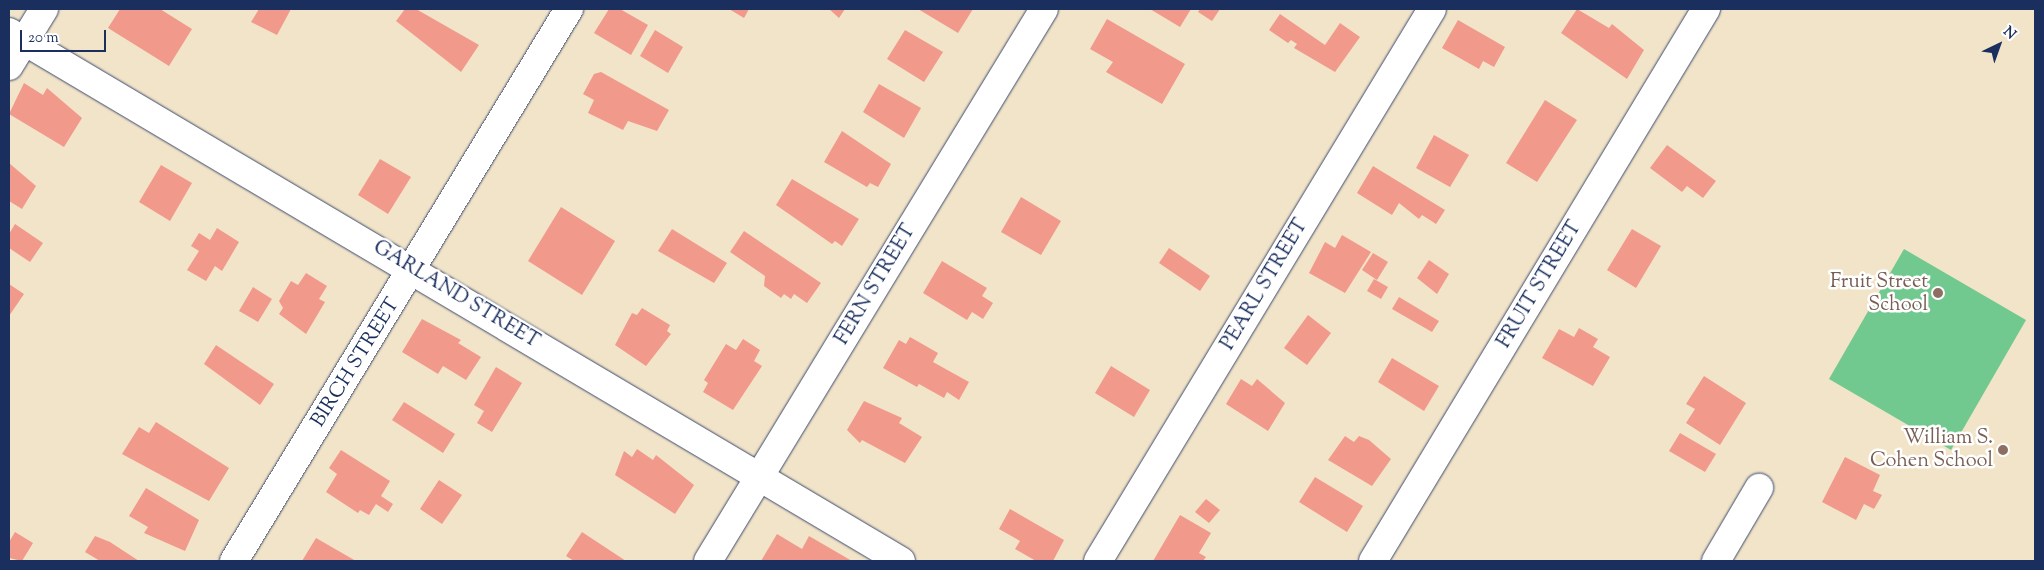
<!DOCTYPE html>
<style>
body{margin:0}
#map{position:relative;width:2044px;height:570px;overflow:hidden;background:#f2e4c8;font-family:"Sorts Mill Goudy",serif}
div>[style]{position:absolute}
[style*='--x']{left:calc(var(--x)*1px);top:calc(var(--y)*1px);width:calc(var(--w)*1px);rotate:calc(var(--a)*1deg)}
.green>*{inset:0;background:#71c98f}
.building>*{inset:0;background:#f19a8c}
.roads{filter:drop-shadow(0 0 1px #3b4a6e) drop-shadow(0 0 1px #3b4a6e)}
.minor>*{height:28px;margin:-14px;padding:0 14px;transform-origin:14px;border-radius:14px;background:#fff}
.tertiary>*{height:28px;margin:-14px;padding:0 14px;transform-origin:14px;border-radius:14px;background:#fff}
.dots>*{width:14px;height:14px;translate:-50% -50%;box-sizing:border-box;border:2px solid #fff;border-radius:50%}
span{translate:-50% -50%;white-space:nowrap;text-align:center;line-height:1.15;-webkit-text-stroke:5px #fff;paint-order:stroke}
.education-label{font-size:20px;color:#785e54}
.right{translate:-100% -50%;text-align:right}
.street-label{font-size:20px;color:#1b2f5e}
.frame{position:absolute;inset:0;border:10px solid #1b2f5e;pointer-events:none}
.north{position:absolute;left:1974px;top:20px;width:50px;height:50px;-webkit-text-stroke:4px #fff;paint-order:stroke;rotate:42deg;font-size:14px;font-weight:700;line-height:20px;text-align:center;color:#1b2f5e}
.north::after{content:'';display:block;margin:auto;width:18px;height:22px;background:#1b2f5e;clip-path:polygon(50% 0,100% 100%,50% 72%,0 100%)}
.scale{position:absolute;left:20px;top:30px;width:86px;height:22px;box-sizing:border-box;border:2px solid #1b2f5e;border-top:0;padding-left:6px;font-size:15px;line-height:18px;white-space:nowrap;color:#1b2f5e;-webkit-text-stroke:4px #fff;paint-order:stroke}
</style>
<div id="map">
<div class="green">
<div style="clip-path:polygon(1904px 249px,2026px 320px,1951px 450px,1829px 379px)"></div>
</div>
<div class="building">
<div style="clip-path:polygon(120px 9px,160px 9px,192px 29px,169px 66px,108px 28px)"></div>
<div style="clip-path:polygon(259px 9px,291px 9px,277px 35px,251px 22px)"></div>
<div style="clip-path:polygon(405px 9px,416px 9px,479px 45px,461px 72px,396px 21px)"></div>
<div style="clip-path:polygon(609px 9px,620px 9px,648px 25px,631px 55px,594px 33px)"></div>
<div style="clip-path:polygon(729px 9px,749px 9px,744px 18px)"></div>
<div style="clip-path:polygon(829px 9px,845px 9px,839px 18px)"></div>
<div style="clip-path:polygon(918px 9px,973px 9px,958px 33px)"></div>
<div style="clip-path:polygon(1150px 9px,1191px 9px,1180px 27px)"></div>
<div style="clip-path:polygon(1200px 9px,1220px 9px,1212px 21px,1198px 12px)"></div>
<div style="clip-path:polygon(1577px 9px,1609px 28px,1612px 24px,1644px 50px,1627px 79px,1561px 33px)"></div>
<div style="clip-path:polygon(1280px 14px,1325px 45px,1340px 23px,1360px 37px,1335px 72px,1294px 48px,1297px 44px,1291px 40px,1288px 43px,1269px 30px)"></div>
<div style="clip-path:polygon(1107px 19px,1185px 64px,1162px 104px,1106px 72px,1113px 62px,1090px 49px)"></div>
<div style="clip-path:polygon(1458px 20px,1505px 47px,1494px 67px,1483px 61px,1479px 69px,1442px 48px)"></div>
<div style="clip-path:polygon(655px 30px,683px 47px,668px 73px,640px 56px)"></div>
<div style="clip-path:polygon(905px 30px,943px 52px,924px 82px,887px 59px)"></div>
<div style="clip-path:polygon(601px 72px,669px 110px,657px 131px,628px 121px,623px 130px,588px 113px,594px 100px,583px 94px,594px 74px)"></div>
<div style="clip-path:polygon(24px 83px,43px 95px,47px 88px,82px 118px,64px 147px,9px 114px)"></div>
<div style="clip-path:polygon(879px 84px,921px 108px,904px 138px,863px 112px)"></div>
<div style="clip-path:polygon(1545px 100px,1577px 120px,1537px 182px,1506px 163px)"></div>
<div style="clip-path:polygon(842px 131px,891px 164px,878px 187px,870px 183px,867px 187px,824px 162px)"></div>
<div style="clip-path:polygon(1434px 135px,1469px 155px,1450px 187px,1416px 168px)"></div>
<div style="clip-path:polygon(1667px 145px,1716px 181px,1703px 198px,1687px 186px,1682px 192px,1650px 168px)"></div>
<div style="clip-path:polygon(380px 159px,411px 177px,388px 214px,358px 195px)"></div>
<div style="clip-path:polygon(9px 163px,36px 186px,22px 209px,9px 201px)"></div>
<div style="clip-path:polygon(161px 165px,192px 183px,170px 221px,139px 202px)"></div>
<div style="clip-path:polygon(1373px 166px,1445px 210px,1436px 224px,1422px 215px,1419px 219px,1399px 203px,1392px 215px,1357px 193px)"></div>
<div style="clip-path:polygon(792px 179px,859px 219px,842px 246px,835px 241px,832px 244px,776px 205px)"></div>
<div style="clip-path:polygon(1021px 197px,1061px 221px,1041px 255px,1001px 232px)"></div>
<div style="clip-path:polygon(561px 207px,615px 241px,582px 295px,528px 261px)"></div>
<div style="clip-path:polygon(15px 224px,43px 243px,30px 262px,9px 248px,9px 234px)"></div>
<div style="clip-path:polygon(217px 228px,239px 242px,222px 271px,215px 266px,206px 281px,187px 270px,199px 251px,191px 246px,199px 233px,210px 240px)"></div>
<div style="clip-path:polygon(672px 229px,727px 263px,714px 283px,658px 251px)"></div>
<div style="clip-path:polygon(1632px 229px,1661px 246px,1636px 288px,1607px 270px)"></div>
<div style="clip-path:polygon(744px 231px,821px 283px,807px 303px,794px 294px,791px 299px,784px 294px,781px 298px,764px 286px,765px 276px,730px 252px)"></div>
<div style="clip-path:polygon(1342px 235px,1371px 252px,1345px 293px,1309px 273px,1325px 242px,1335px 248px)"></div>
<div style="clip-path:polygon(1169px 248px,1210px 276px,1200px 291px,1159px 263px)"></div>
<div style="clip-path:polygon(1373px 253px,1388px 262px,1377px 280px,1362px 270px)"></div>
<div style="clip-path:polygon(1429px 260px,1449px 274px,1437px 294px,1417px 278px)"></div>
<div style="clip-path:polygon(942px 261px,987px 288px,982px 296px,993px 303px,983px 319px,972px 312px,967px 320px,923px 293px)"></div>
<div style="clip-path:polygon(306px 273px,327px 286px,319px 299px,325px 302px,306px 334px,279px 314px,283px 308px,279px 301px,291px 281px,298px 285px)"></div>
<div style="clip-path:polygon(1374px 279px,1388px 287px,1381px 299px,1367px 291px)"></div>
<div style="clip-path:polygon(9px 284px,24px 294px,9px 316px)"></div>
<div style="clip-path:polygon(253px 287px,272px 299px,258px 322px,239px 311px)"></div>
<div style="clip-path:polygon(1399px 297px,1439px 321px,1432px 332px,1392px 309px)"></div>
<div style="clip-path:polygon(642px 308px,670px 325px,667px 331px,671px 334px,646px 366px,615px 345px,632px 313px,637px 315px)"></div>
<div style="clip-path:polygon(1308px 315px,1331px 333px,1307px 365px,1284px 348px)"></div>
<div style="clip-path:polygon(422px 319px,461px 340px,458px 343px,481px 357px,466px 380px,443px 366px,438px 374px,402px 352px)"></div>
<div style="clip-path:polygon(1579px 328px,1598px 339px,1593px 347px,1610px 357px,1593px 386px,1542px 358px,1559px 329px,1574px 337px)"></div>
<div style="clip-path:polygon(910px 337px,938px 353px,933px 362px,969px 382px,959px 400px,947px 392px,944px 398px,919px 384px,917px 387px,883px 368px,899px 340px,906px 344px)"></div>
<div style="clip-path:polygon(743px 339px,760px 350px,754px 361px,762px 366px,733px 410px,703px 392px,708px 383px,704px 380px,726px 344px,736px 350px)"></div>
<div style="clip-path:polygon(216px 345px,274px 384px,260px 405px,204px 364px)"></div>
<div style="clip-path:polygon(1392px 358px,1439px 386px,1424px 411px,1378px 382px)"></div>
<div style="clip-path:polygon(1111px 366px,1150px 390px,1134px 417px,1095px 393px)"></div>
<div style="clip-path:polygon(496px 367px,522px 383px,492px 432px,477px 423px,484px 411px,474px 405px)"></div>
<div style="clip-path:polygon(1704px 376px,1746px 403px,1720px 445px,1686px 423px,1695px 409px,1686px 404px)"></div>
<div style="clip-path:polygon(1241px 379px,1252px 386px,1257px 379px,1285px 403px,1268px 431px,1226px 404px)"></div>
<div style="clip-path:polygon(864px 401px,902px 418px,899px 423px,922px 437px,905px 463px,862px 440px,860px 443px,847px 430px)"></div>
<div style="clip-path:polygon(404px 402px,455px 434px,443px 453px,392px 420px)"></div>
<div style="clip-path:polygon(156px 422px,229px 468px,209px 501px,122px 454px,139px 427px,149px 433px)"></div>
<div style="clip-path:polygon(1680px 433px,1716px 454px,1705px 472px,1669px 451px)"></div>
<div style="clip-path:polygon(1345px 436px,1354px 442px,1359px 436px,1369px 440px,1391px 459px,1372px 486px,1328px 460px)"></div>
<div style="clip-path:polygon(637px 449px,653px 460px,656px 455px,694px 485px,675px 514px,615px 475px,624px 451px,632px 457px)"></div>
<div style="clip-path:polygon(341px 450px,390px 481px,381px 496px,393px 504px,388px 512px,376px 504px,369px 515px,360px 510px,358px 513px,326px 492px,337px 474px,329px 468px)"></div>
<div style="clip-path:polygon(1845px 457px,1880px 475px,1873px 491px,1882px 495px,1874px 509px,1864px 504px,1856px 520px,1822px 502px)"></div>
<div style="clip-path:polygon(1315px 477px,1363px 506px,1347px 532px,1299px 502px)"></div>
<div style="clip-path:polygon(439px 480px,462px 495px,442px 524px,420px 509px)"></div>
<div style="clip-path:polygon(146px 488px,199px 520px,185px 551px,144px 533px,148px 527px,129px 516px)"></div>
<div style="clip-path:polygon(1206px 499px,1220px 510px,1209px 523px,1195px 512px)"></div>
<div style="clip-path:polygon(1010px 509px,1064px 540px,1053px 561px,1036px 561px,1015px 549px,1020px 541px,999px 529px)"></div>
<div style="clip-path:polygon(1180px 515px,1211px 533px,1199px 553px,1206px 557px,1203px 561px,1153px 561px)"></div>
<div style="clip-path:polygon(15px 532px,33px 543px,22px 561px,9px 558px,9px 542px)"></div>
<div style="clip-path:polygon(582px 532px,626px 561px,574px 561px,566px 556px)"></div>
<div style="clip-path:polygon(777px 534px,802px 549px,809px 536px,852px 561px,761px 561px)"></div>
<div style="clip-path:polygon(95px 536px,110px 542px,139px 561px,100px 561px,85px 552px)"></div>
<div style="clip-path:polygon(316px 538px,356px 561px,302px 561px)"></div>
</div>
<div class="roads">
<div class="minor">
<div style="--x:9;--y:66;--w:67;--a:-58.4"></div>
<div style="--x:234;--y:561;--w:646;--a:-58.75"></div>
<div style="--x:708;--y:561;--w:646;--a:-58.67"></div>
<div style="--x:1098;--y:561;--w:645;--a:-58.82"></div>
<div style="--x:1373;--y:561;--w:645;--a:-58.9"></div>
<div style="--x:1716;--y:561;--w:85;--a:-59.5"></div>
</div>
<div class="tertiary">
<div style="--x:9;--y:32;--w:1037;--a:30.67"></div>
</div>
</div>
<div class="dots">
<div style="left:1938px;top:293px;background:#8d6e63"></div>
<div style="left:2003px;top:450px;background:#8d6e63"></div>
</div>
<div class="education-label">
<span class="right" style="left:1928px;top:294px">Fruit Street<br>School</span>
<span class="right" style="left:1993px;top:450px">William S.<br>Cohen School</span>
</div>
<div class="street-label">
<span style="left:876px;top:285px;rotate:-59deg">FERN STREET</span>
<span style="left:1265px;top:285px;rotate:-59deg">PEARL STREET</span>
<span style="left:1540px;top:285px;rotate:-59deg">FRUIT STREET</span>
<span style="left:456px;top:295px;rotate:31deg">GARLAND STREET</span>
<span style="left:356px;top:363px;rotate:-58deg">BIRCH STREET</span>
</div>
<div class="frame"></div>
<div class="north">N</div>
<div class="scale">20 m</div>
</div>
